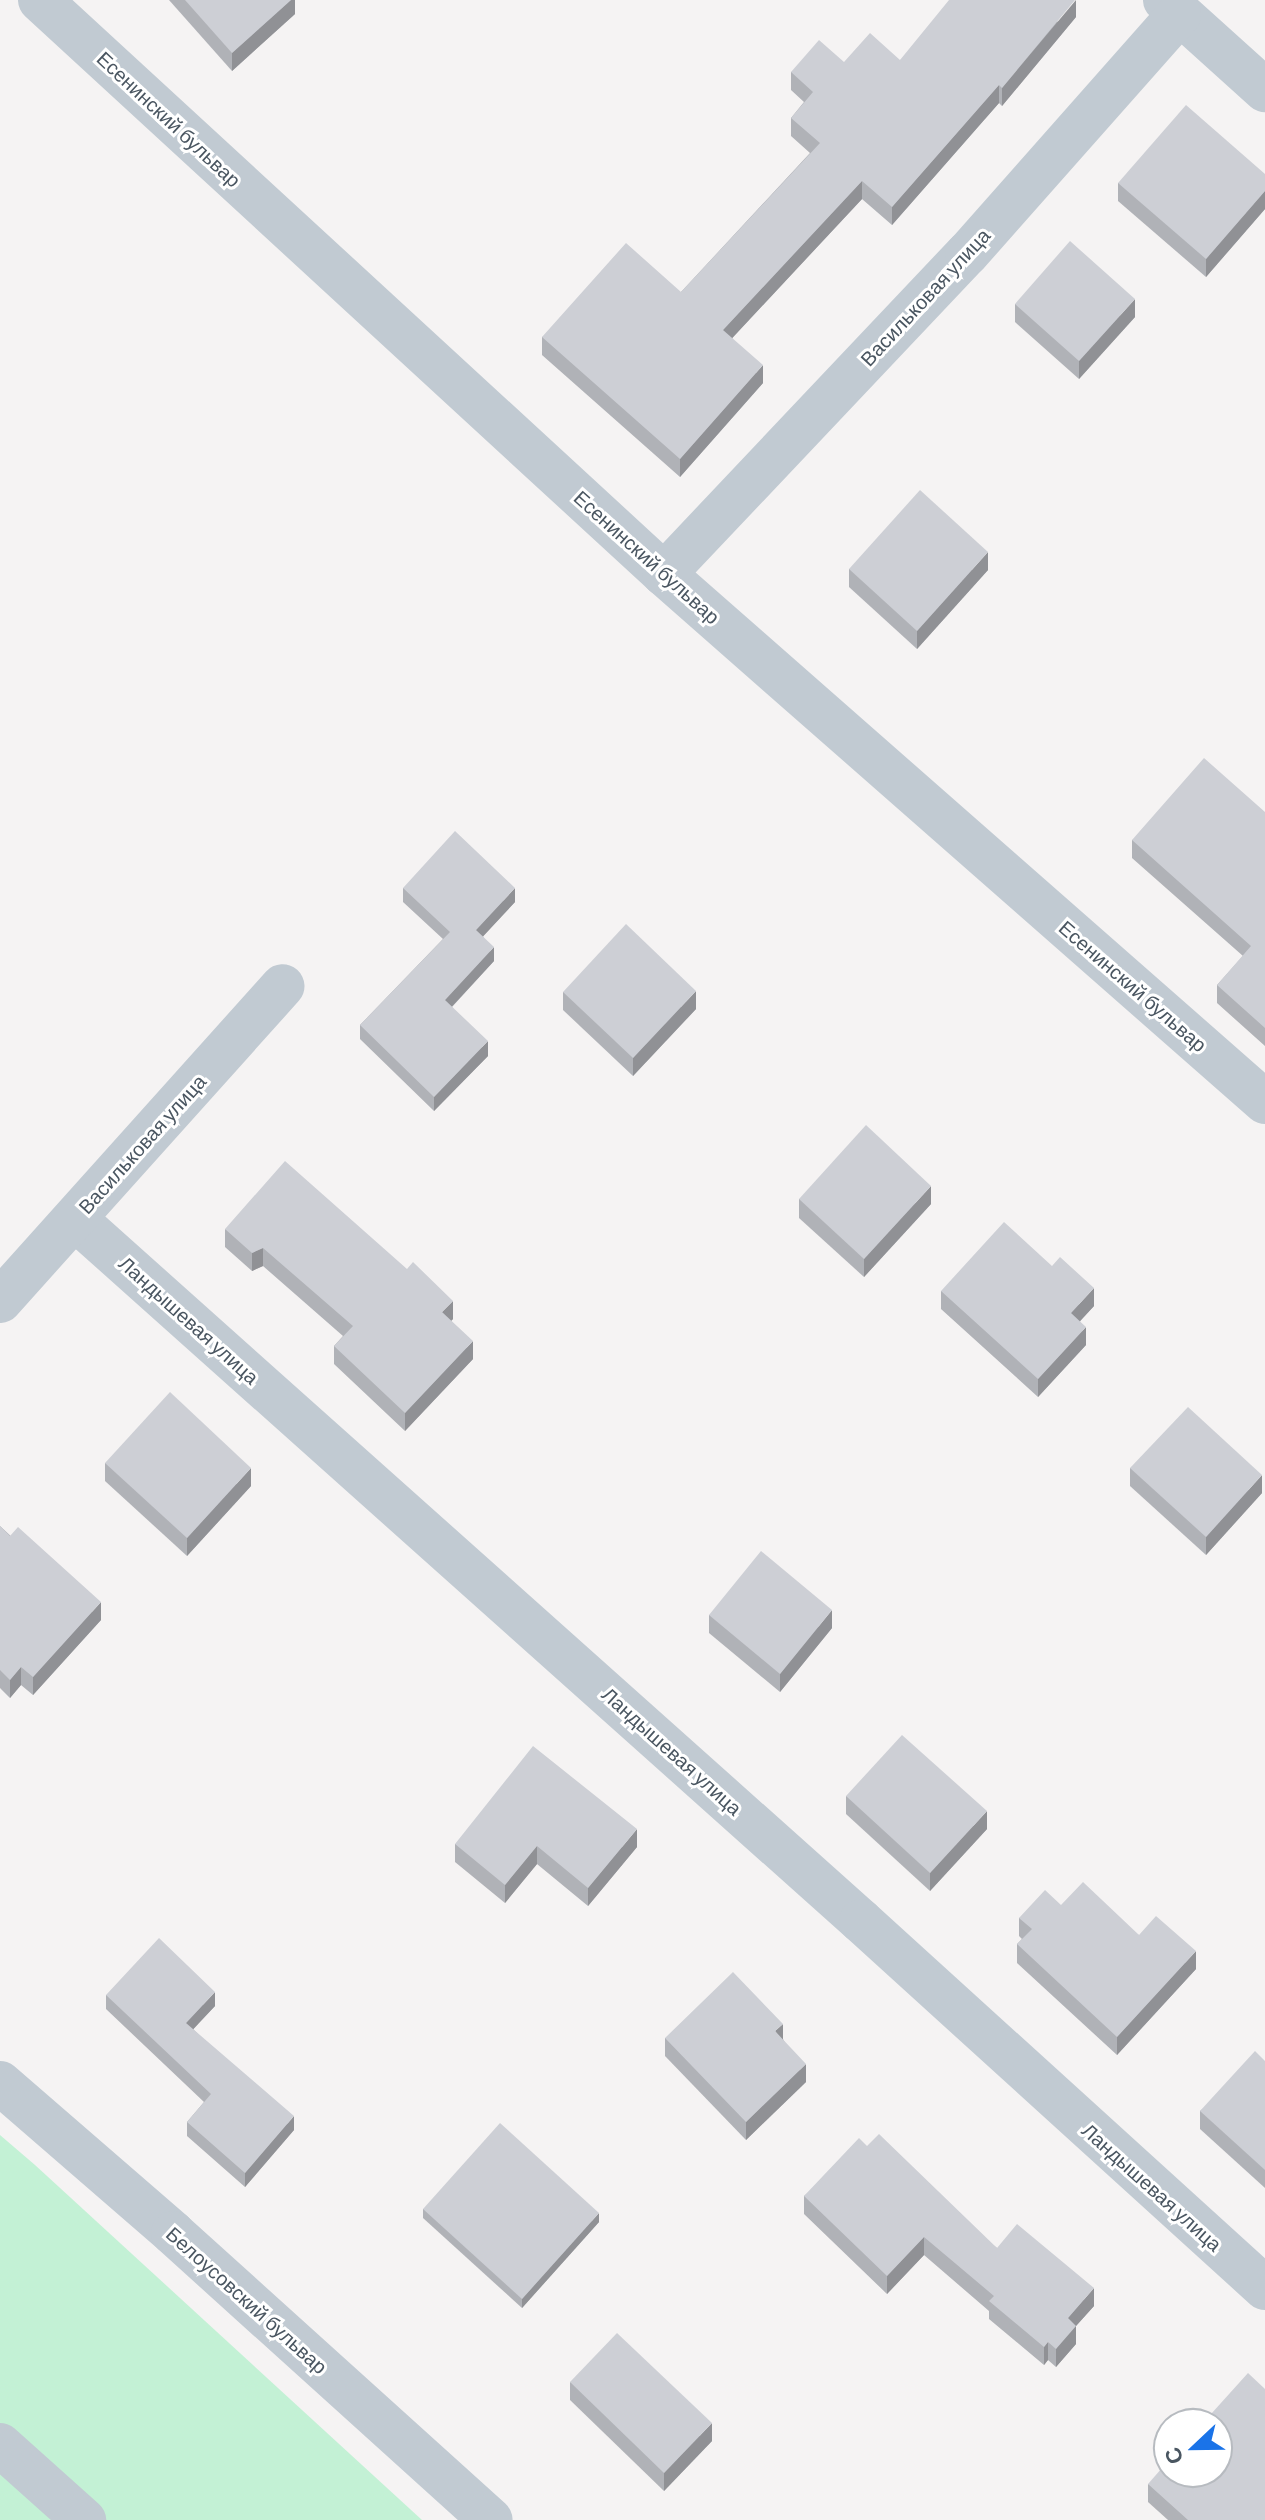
<!DOCTYPE html>
<meta charset="utf-8">
<style>
body{margin:0}
#map{position:relative;width:1265px;height:2520px;overflow:hidden;background:#f5f3f3;font-family:Barlow,sans-serif}
div>[style]{position:absolute}
[style*='--x']{left:calc(var(--x)*1px);top:calc(var(--y)*1px);width:calc(var(--w)*1px);rotate:calc(var(--a)*1deg)}
.green>*{inset:0;background:#c3f1d5}
.minor>*{height:44px;margin:-22px;padding:0 22px;transform-origin:22px;border-radius:22px;background:#c1cad2}
.wall>*{inset:0;background:#b0b2b7}
.shaded-wall>*{inset:0;background:#909195}
.building>*{inset:0;background:#cdcfd5}
span{translate:-50% -50%;white-space:nowrap;text-align:center;line-height:1.15;-webkit-text-stroke:6px #fff;paint-order:stroke}
.street-label{font-size:20px;color:#4a5661}
.north{position:absolute;left:1153px;top:2408px;width:80px;height:80px;box-sizing:border-box;background:#fff;border:2px solid #b7bbc0;border-radius:50%;rotate:248deg;font-size:22px;font-weight:700;line-height:32px;text-align:center;color:#4a5661}
.north::after{content:'';display:block;margin:auto;width:28px;height:36px;background:#1a73e8;clip-path:polygon(50% 0,100% 100%,50% 72%,0 100%)}
</style>
<div id="map">
<div class="green">
<div style="clip-path:polygon(0 2135px,35px 2165px,422px 2520px,0 2520px)"></div>
</div>
<div class="minor">
<div style="--x:40;--y:0;--w:848;--a:42.61"></div>
<div style="--x:664;--y:574;--w:800;--a:41.3"></div>
<div style="--x:1165;--y:0;--w:135;--a:42"></div>
<div style="--x:664;--y:574;--w:441;--a:-46.6"></div>
<div style="--x:967;--y:254;--w:320;--a:-48.5"></div>
<div style="--x:75;--y:1219;--w:1054;--a:41.77"></div>
<div style="--x:861;--y:1921;--w:546;--a:42.25"></div>
<div style="--x:0;--y:1301;--w:423;--a:-48.1"></div>
<div style="--x:0;--y:2083;--w:229;--a:40.9"></div>
<div style="--x:173;--y:2233;--w:428;--a:42.1"></div>
<div style="--x:0;--y:2445;--w:113;--a:41.8"></div>
</div>
<div class="wall">
<div style="clip-path:polygon(169px 0,295px 0,295px 14px,232px 71px)"></div>
<div style="clip-path:polygon(1076px 17px,1002px 106px,999px 103px,892px 225px,862px 199px,732px 338px,763px 383px,680px 477px,542px 355px,542px 337px,681px 292px,810px 153px,791px 136px,791px 118px,804px 102px,791px 90px,791px 72px,844px 62px,900px 60px)"></div>
<div style="clip-path:polygon(1265px 174px,1265px 209px,1206px 277px,1118px 201px,1118px 183px)"></div>
<div style="clip-path:polygon(1015px 304px,1135px 317px,1079px 379px,1015px 322px)"></div>
<div style="clip-path:polygon(849px 569px,988px 570px,917px 649px,849px 587px)"></div>
<div style="clip-path:polygon(1265px 812px,1265px 1046px,1217px 1003px,1217px 985px,1243px 956px,1132px 858px,1132px 840px)"></div>
<div style="clip-path:polygon(403px 888px,515px 902px,483px 936px,494px 961px,452px 1007px,488px 1056px,434px 1111px,360px 1039px,360px 1025px,443px 939px,403px 902px)"></div>
<div style="clip-path:polygon(563px 992px,696px 1009px,633px 1076px,563px 1010px)"></div>
<div style="clip-path:polygon(799px 1199px,931px 1204px,864px 1277px,799px 1218px)"></div>
<div style="clip-path:polygon(225px 1229px,453px 1319px,451px 1321px,473px 1359px,405px 1431px,334px 1364px,334px 1346px,343px 1336px,263px 1266px,252px 1271px,225px 1247px)"></div>
<div style="clip-path:polygon(941px 1291px,1094px 1306px,1080px 1321px,1086px 1345px,1038px 1397px,941px 1309px)"></div>
<div style="clip-path:polygon(105px 1463px,251px 1486px,187px 1556px,105px 1481px)"></div>
<div style="clip-path:polygon(1130px 1468px,1262px 1493px,1206px 1555px,1130px 1486px)"></div>
<div style="clip-path:polygon(0 1526px,101px 1620px,33px 1695px,21px 1685px,10px 1698px,0 1688px)"></div>
<div style="clip-path:polygon(709px 1615px,832px 1628px,780px 1692px,709px 1633px)"></div>
<div style="clip-path:polygon(846px 1796px,987px 1829px,930px 1891px,846px 1814px)"></div>
<div style="clip-path:polygon(455px 1844px,637px 1847px,588px 1906px,537px 1864px,505px 1903px,455px 1862px)"></div>
<div style="clip-path:polygon(1061px 1905px,1139px 1935px,1196px 1969px,1117px 2055px,1017px 1963px,1017px 1944px,1022px 1939px,1019px 1936px,1019px 1918px)"></div>
<div style="clip-path:polygon(106px 1995px,215px 2006px,193px 2029px,294px 2130px,245px 2187px,187px 2136px,187px 2122px,204px 2102px,106px 2009px)"></div>
<div style="clip-path:polygon(665px 2038px,783px 2039px,806px 2082px,746px 2140px,665px 2056px)"></div>
<div style="clip-path:polygon(1265px 2061px,1265px 2188px,1200px 2129px,1200px 2111px)"></div>
<div style="clip-path:polygon(867px 2146px,997px 2248px,1094px 2306px,1076px 2326px,1076px 2344px,1056px 2367px,1048px 2360px,1044px 2365px,989px 2319px,989px 2311px,924px 2255px,887px 2294px,804px 2214px,804px 2196px)"></div>
<div style="clip-path:polygon(423px 2209px,599px 2222px,522px 2308px,423px 2218px)"></div>
<div style="clip-path:polygon(570px 2382px,712px 2441px,664px 2491px,570px 2400px)"></div>
<div style="clip-path:polygon(1148px 2484px,1265px 2520px,1168px 2520px,1148px 2502px)"></div>
</div>
<div class="shaded-wall">
<div style="clip-path:polygon(291px 0,295px 0,295px 14px,232px 71px,232px 53px)"></div>
<div style="clip-path:polygon(1076px 0,1076px 17px,1002px 106px,1002px 88px)"></div>
<div style="clip-path:polygon(999px 85px,999px 103px,892px 225px,892px 207px)"></div>
<div style="clip-path:polygon(862px 181px,862px 199px,723px 348px,723px 330px)"></div>
<div style="clip-path:polygon(1265px 191px,1265px 209px,1206px 277px,1206px 259px)"></div>
<div style="clip-path:polygon(1135px 299px,1135px 317px,1079px 379px,1079px 361px)"></div>
<div style="clip-path:polygon(763px 365px,763px 383px,680px 477px,680px 459px)"></div>
<div style="clip-path:polygon(988px 552px,988px 570px,917px 649px,917px 631px)"></div>
<div style="clip-path:polygon(515px 888px,515px 902px,476px 944px,476px 930px)"></div>
<div style="clip-path:polygon(494px 947px,494px 961px,445px 1014px,445px 1000px)"></div>
<div style="clip-path:polygon(696px 991px,696px 1009px,633px 1076px,633px 1058px)"></div>
<div style="clip-path:polygon(488px 1041px,488px 1056px,434px 1111px,434px 1097px)"></div>
<div style="clip-path:polygon(931px 1186px,931px 1204px,864px 1277px,864px 1259px)"></div>
<div style="clip-path:polygon(263px 1248px,263px 1266px,252px 1271px,252px 1253px)"></div>
<div style="clip-path:polygon(1094px 1288px,1094px 1306px,1071px 1331px,1071px 1313px)"></div>
<div style="clip-path:polygon(453px 1301px,453px 1319px,442px 1330px,442px 1312px)"></div>
<div style="clip-path:polygon(1086px 1327px,1086px 1345px,1038px 1397px,1038px 1379px)"></div>
<div style="clip-path:polygon(473px 1341px,473px 1359px,405px 1431px,405px 1413px)"></div>
<div style="clip-path:polygon(251px 1468px,251px 1486px,187px 1556px,187px 1538px)"></div>
<div style="clip-path:polygon(1262px 1475px,1262px 1493px,1206px 1555px,1206px 1537px)"></div>
<div style="clip-path:polygon(101px 1602px,101px 1620px,33px 1695px,33px 1677px)"></div>
<div style="clip-path:polygon(832px 1610px,832px 1628px,780px 1692px,780px 1674px)"></div>
<div style="clip-path:polygon(21px 1667px,21px 1685px,10px 1698px,10px 1680px)"></div>
<div style="clip-path:polygon(987px 1811px,987px 1829px,930px 1891px,930px 1873px)"></div>
<div style="clip-path:polygon(637px 1829px,637px 1847px,588px 1906px,588px 1888px)"></div>
<div style="clip-path:polygon(537px 1846px,537px 1864px,505px 1903px,505px 1885px)"></div>
<div style="clip-path:polygon(1196px 1951px,1196px 1969px,1117px 2055px,1117px 2037px)"></div>
<div style="clip-path:polygon(215px 1992px,215px 2006px,186px 2037px,186px 2023px)"></div>
<div style="clip-path:polygon(783px 2024px,783px 2042px,775px 2031px)"></div>
<div style="clip-path:polygon(806px 2064px,806px 2082px,746px 2140px,746px 2122px)"></div>
<div style="clip-path:polygon(294px 2116px,294px 2130px,245px 2187px,245px 2173px)"></div>
<div style="clip-path:polygon(599px 2213px,599px 2222px,522px 2308px,522px 2299px)"></div>
<div style="clip-path:polygon(924px 2237px,924px 2255px,887px 2294px,887px 2276px)"></div>
<div style="clip-path:polygon(1094px 2288px,1094px 2306px,1076px 2326px,1076px 2344px,1056px 2367px,1056px 2349px,1068px 2318px)"></div>
<div style="clip-path:polygon(1048px 2342px,1048px 2360px,1044px 2365px,1044px 2347px)"></div>
<div style="clip-path:polygon(712px 2423px,712px 2441px,664px 2491px,664px 2473px)"></div>
</div>
<div class="building">
<div style="clip-path:polygon(185px 0,291px 0,232px 53px)"></div>
<div style="clip-path:polygon(949px 0,1075px 0,1002px 88px,999px 85px,892px 207px,862px 181px,723px 330px,763px 365px,680px 459px,542px 337px,626px 243px,681px 292px,820px 143px,791px 118px,813px 92px,791px 72px,819px 40px,844px 62px,870px 33px,900px 60px)"></div>
<div style="clip-path:polygon(1186px 105px,1265px 174px,1265px 191px,1206px 259px,1118px 183px)"></div>
<div style="clip-path:polygon(1070px 241px,1135px 299px,1079px 361px,1015px 304px)"></div>
<div style="clip-path:polygon(920px 490px,988px 552px,917px 631px,849px 569px)"></div>
<div style="clip-path:polygon(1204px 758px,1265px 812px,1265px 1028px,1217px 985px,1251px 946px,1132px 840px)"></div>
<div style="clip-path:polygon(455px 831px,515px 888px,476px 930px,494px 947px,445px 1000px,488px 1041px,434px 1097px,360px 1025px,450px 932px,403px 888px)"></div>
<div style="clip-path:polygon(626px 924px,696px 991px,633px 1058px,563px 992px)"></div>
<div style="clip-path:polygon(866px 1125px,931px 1186px,864px 1259px,799px 1199px)"></div>
<div style="clip-path:polygon(285px 1161px,407px 1269px,413px 1262px,453px 1301px,442px 1312px,473px 1341px,405px 1413px,334px 1346px,353px 1326px,263px 1248px,252px 1253px,225px 1229px)"></div>
<div style="clip-path:polygon(1004px 1222px,1052px 1266px,1060px 1257px,1094px 1288px,1071px 1313px,1086px 1327px,1038px 1379px,941px 1291px)"></div>
<div style="clip-path:polygon(170px 1392px,251px 1468px,187px 1538px,105px 1463px)"></div>
<div style="clip-path:polygon(1188px 1407px,1262px 1475px,1206px 1537px,1130px 1468px)"></div>
<div style="clip-path:polygon(0 1526px,10px 1536px,18px 1527px,101px 1602px,33px 1677px,21px 1667px,10px 1680px,0 1670px)"></div>
<div style="clip-path:polygon(761px 1551px,832px 1610px,780px 1674px,709px 1615px)"></div>
<div style="clip-path:polygon(902px 1735px,987px 1811px,930px 1873px,846px 1796px)"></div>
<div style="clip-path:polygon(533px 1746px,637px 1829px,588px 1888px,537px 1846px,505px 1885px,455px 1844px)"></div>
<div style="clip-path:polygon(1083px 1882px,1139px 1935px,1156px 1916px,1196px 1951px,1117px 2037px,1017px 1944px,1032px 1929px,1019px 1918px,1045px 1890px,1061px 1905px)"></div>
<div style="clip-path:polygon(159px 1938px,215px 1992px,186px 2023px,294px 2116px,245px 2173px,187px 2122px,211px 2094px,106px 1995px)"></div>
<div style="clip-path:polygon(733px 1972px,783px 2024px,775px 2031px,806px 2064px,746px 2122px,665px 2038px)"></div>
<div style="clip-path:polygon(1255px 2051px,1265px 2061px,1265px 2170px,1200px 2111px)"></div>
<div style="clip-path:polygon(500px 2123px,599px 2213px,522px 2299px,423px 2209px)"></div>
<div style="clip-path:polygon(879px 2134px,997px 2248px,1017px 2224px,1094px 2288px,1068px 2318px,1076px 2326px,1056px 2349px,1048px 2342px,1044px 2347px,989px 2301px,994px 2296px,924px 2237px,887px 2276px,804px 2196px,859px 2138px,867px 2146px)"></div>
<div style="clip-path:polygon(617px 2333px,712px 2423px,664px 2473px,570px 2382px)"></div>
<div style="clip-path:polygon(1248px 2373px,1265px 2389px,1265px 2520px,1188px 2520px,1148px 2484px,1169px 2460px,1169px 2472px,1217px 2472px,1217px 2424px,1202px 2424px)"></div>
</div>
<div class="street-label">
<span style="left:169px;top:119px;rotate:43deg">Есенинский бульвар</span>
<span style="left:925px;top:297px;rotate:-47deg">Васильковая улица</span>
<span style="left:647px;top:557px;rotate:42deg">Есенинский бульвар</span>
<span style="left:1133px;top:986px;rotate:41deg">Есенинский бульвар</span>
<span style="left:142px;top:1144px;rotate:-48deg">Васильковая улица</span>
<span style="left:189px;top:1320px;rotate:42deg">Ландышевая улица</span>
<span style="left:672px;top:1751px;rotate:42deg">Ландышевая улица</span>
<span style="left:1152px;top:2187px;rotate:42deg">Ландышевая улица</span>
<span style="left:247px;top:2300px;rotate:42deg">Белоусовский бульвар</span>
</div>
<div class="north">С</div>
</div>
